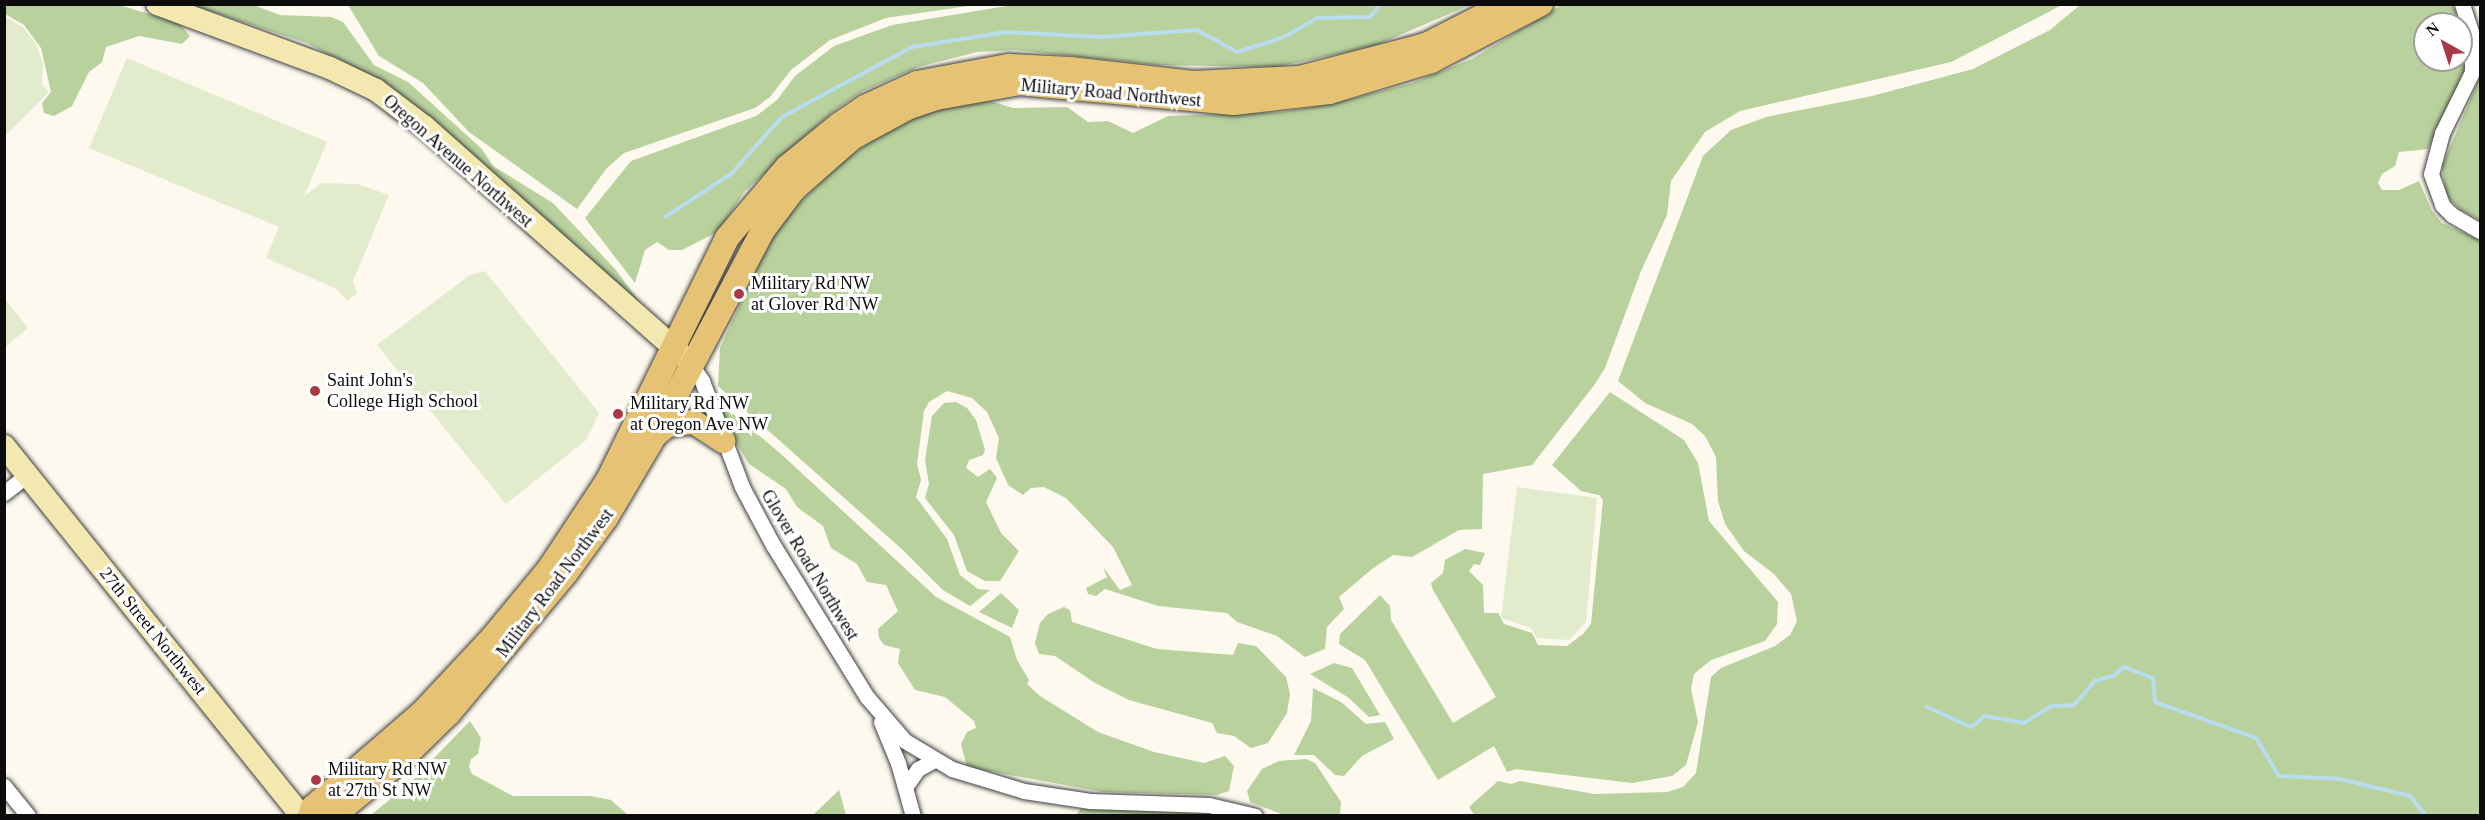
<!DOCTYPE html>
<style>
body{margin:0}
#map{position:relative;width:2485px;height:820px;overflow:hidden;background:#fdf9ee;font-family:"Times New Roman",serif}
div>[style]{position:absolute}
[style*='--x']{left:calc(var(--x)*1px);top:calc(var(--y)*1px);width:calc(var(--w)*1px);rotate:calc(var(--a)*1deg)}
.forest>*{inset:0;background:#b8d19d}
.pitch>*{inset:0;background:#e2ebcc}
.stream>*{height:4px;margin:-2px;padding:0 2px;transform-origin:2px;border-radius:2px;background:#b9ddee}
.roads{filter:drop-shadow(0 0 2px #3f3f3f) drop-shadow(0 0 2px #3f3f3f)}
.street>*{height:15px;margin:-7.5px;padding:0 7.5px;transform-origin:7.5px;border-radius:7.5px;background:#fff}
.secondary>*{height:22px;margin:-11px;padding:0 11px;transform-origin:11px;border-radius:11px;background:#f4e8b1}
.primary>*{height:24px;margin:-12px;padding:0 12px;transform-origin:12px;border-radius:12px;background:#e6c374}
.dots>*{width:16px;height:16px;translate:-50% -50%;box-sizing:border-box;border:3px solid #fff;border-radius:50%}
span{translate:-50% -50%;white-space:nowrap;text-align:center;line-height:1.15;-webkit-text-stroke:6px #fff;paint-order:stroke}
.street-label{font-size:18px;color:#0c0c0c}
.poi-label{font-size:18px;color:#0c0c0c}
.left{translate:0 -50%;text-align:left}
.frame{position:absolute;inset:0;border:6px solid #0c0c0c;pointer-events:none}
.north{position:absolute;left:2413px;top:12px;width:60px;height:60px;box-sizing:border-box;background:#fff;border:2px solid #9e9e9e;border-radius:50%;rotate:321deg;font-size:16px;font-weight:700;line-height:24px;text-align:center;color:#0c0c0c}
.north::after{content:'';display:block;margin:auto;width:21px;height:27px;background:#a93744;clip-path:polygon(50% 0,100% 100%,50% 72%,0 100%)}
</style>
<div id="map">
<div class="forest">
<div style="clip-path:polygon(1018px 4px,1470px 5px,1374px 46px,1276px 67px,1157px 65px,1015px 50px,977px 52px,918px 67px,863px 91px,836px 109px,744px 192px,719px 231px,682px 250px,669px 250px,657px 242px,645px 250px,635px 283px,585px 218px,631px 161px,756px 116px,777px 100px,795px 76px,834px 46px,892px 25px)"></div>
<div style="clip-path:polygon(5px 5px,119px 5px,179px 23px,190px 36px,182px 44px,139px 36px,106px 47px,102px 62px,89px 72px,72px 106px,54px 116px,44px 113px,42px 103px,51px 92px,41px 48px,24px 25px,5px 14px)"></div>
<div style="clip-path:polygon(191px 5px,253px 5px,280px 15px,331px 17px,343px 22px,374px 65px,408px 82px,482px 149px,493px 166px,553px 203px,615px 269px,642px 305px,398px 92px,307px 43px)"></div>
<div style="clip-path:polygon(348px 5px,975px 5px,886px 18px,830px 40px,791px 70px,770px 97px,755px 108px,624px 153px,606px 169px,577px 209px,469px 132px,423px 83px,379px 56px)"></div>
<div style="clip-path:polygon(1561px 5px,2062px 5px,1951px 62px,1740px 111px,1705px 132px,1671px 181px,1667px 215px,1641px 271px,1605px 368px,1595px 384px,1532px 465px,1483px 474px,1482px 529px,1459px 530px,1412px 557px,1393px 555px,1372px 569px,1339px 597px,1344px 609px,1327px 627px,1325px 649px,1305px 657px,1277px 636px,1237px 622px,1227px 613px,1158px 606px,1105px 589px,1096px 596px,1088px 594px,1086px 588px,1107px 577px,1103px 567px,1120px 590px,1132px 585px,1113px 547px,1066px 498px,1044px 487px,1031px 488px,1023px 495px,1008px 485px,996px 458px,999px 438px,987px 412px,972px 398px,947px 391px,929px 402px,924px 411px,917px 464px,921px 480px,916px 497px,947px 539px,960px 575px,978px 589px,990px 590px,970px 606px,943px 590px,904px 551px,718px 386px,720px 348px,767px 245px,798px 204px,845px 159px,889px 129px,946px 104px,978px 97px,1013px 108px,1067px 107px,1088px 122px,1108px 121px,1133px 133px,1168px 116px,1282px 112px,1336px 103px,1412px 83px,1472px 59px)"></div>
<div style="clip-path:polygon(evenodd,2080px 5px,2452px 5px,2456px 12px,2467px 60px,2461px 82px,2428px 149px,2399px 152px,2395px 166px,2382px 174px,2378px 183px,2382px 190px,2399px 190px,2419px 181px,2432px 211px,2442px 223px,2480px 240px,2480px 815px,1475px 816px,1469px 807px,1498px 781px,1511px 784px,1520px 781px,1595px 794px,1667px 792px,1683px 787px,1696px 773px,1711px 677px,1721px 668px,1775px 646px,1790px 635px,1797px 621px,1791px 594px,1774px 574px,1744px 551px,1725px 524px,1718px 501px,1716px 457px,1705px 436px,1692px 424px,1645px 403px,1618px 381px,1703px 156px,1731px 130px,1766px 117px,1872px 96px,1973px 69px,2050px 30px,2080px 5px,2425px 24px,2461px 24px,2461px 60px,2425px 60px,2425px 24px)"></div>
<div style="clip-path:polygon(2480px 77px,2480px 220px,2461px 210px,2446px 195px,2442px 166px)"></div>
<div style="clip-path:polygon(1610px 392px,1684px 440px,1698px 463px,1709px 521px,1778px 602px,1777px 624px,1765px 641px,1711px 660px,1694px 674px,1691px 689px,1698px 722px,1686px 765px,1672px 776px,1632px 783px,1516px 769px,1507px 772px,1494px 746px,1438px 780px,1365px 660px,1339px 644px,1340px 634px,1380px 595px,1390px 606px,1391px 620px,1453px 723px,1496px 697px,1433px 590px,1431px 583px,1443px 573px,1445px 560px,1465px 549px,1485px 553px,1480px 565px,1474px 564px,1469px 571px,1483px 585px,1484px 613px,1498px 613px,1504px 624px,1532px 633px,1538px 645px,1567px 646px,1583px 634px,1591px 624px,1603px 500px,1599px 495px,1581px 491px,1552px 465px)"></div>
<div style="clip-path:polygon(956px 402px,967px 408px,976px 420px,985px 450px,983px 455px,969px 460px,966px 468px,978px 477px,990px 469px,997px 478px,986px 502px,1001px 533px,1019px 551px,1000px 581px,985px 581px,967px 571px,954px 535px,925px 498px,929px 484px,925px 460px,932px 416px,944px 403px)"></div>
<div style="clip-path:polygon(720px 403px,781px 454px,936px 597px,1010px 637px,1017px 660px,1029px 680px,1027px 684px,1040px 696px,1098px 732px,1154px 752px,1204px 763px,1225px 756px,1234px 766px,1229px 791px,1217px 795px,1103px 792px,967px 767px,961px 744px,967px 732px,976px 728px,974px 721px,945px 697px,915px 690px,898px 663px,900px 649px,884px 645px,879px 638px,878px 629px,898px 611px,886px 585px,867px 582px,857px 564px,831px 548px,823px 526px,797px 507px,786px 489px,749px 464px,729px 431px)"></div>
<div style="clip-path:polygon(1001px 593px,1019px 610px,1012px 628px,979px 612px)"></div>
<div style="clip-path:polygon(1064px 607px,1070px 610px,1072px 622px,1157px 649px,1233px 655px,1238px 643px,1256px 646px,1286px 677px,1290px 694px,1287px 713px,1268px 743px,1251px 748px,1234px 736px,1217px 733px,1212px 723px,1129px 700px,1095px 683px,1055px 656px,1039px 654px,1035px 643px,1040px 623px,1048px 614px)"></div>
<div style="clip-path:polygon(1334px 663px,1352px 668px,1380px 715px,1369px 717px,1349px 698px,1310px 674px)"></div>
<div style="clip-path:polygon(1313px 688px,1341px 702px,1366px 724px,1385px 722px,1394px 739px,1362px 756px,1344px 776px,1335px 775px,1314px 755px,1294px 755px,1311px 721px)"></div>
<div style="clip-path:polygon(470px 721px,481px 738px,478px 754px,471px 759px,469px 767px,472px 774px,513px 796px,590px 796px,611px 800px,628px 815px,371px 815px,410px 783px)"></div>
<div style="clip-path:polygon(1306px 759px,1315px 763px,1341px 802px,1340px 815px,1284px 815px,1250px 802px,1247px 791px,1262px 769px,1279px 761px)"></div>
<div style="clip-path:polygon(839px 790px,846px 815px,812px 815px,814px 814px)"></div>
<div style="clip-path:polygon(1081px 809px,1196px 812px,1226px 816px,1075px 816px)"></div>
</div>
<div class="pitch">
<div style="clip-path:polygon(5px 16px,24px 28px,37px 46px,43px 64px,42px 85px,49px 92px,5px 136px)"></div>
<div style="clip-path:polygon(127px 58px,327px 142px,304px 196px,322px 183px,357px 184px,389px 195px,353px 281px,357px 293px,347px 301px,337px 289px,266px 258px,279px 227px,89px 148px)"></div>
<div style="clip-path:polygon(485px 271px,599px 413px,586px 440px,506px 504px,377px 345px,470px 275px)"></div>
<div style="clip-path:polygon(5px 299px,28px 328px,5px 347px)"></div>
<div style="clip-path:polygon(1517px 487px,1597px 498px,1586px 622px,1569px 640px,1537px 638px,1531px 628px,1501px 618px)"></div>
</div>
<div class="stream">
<div style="--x:665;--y:217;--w:79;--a:-33.1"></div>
<div style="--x:731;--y:174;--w:76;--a:-48.2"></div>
<div style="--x:782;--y:117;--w:148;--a:-28.3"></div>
<div style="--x:912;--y:47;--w:95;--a:-9.1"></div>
<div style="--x:1006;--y:32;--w:94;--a:3"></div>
<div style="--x:1100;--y:37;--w:97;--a:-4.1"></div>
<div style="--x:1197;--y:30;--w:46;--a:28.8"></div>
<div style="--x:1237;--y:52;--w:47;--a:-17.3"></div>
<div style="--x:1282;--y:38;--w:40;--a:-29.7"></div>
<div style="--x:1317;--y:18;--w:53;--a:-1.1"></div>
<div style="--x:1370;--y:17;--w:17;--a:-50"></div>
<div style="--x:1927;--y:707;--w:48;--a:24.4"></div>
<div style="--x:1971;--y:727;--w:18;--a:-38"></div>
<div style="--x:1985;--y:716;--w:40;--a:10"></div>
<div style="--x:2024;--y:723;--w:32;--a:-32"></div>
<div style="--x:2051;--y:706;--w:23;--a:-2"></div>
<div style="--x:2074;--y:705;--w:32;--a:-49"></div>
<div style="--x:2095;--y:681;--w:19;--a:-16"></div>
<div style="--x:2113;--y:676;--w:14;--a:-39"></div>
<div style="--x:2124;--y:667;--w:31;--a:21"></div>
<div style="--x:2153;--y:678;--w:24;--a:85"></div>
<div style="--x:2155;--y:702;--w:107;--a:19.6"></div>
<div style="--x:2256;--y:738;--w:44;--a:58.8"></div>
<div style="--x:2279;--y:776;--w:61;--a:2.8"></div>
<div style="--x:2340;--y:779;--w:72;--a:13.7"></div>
<div style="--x:2410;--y:796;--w:26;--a:51"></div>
</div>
<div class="roads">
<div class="street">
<div style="--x:2462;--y:4;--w:33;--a:72"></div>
<div style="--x:2472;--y:35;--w:37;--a:90"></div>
<div style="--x:2472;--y:72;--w:68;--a:116.2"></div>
<div style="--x:2442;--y:133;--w:42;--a:105"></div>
<div style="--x:2431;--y:174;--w:33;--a:70"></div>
<div style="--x:2442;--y:205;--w:14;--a:45"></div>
<div style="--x:2452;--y:215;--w:32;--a:30"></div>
<div style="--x:690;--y:363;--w:22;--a:56"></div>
<div style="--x:702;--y:381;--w:113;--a:69.3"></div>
<div style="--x:742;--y:487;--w:66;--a:61.9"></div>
<div style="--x:773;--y:545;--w:179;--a:58.3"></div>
<div style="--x:867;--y:697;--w:58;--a:49.2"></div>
<div style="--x:905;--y:741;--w:55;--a:30.8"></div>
<div style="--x:952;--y:769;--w:75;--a:17"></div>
<div style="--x:1024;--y:791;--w:67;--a:8.6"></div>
<div style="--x:1090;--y:801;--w:119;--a:1.9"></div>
<div style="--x:1209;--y:805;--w:47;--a:13.4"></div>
<div style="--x:4;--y:493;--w:29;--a:-38"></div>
<div style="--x:881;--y:722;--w:44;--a:67.5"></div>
<div style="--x:898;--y:763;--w:55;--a:74.2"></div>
<div style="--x:4;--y:786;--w:38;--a:51"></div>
<div style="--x:906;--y:786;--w:21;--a:-55"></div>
<div style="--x:918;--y:769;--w:18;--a:-29"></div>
</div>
<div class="secondary">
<div style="--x:157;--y:4;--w:184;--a:20.3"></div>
<div style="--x:330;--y:68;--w:51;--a:25.6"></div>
<div style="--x:376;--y:90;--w:61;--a:37.1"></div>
<div style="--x:425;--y:127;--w:351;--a:41.6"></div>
<div style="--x:4;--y:446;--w:474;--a:51.2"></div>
</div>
<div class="primary">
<div style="--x:655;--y:435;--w:16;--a:-38"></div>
<div style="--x:668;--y:425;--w:26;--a:-7"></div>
<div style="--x:694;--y:422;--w:35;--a:33"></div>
<div style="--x:310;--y:816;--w:9;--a:-72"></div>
<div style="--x:313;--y:807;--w:144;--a:-40.8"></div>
<div style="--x:422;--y:713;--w:104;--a:-46.9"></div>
<div style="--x:493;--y:637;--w:88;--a:-50.5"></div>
<div style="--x:549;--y:569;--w:107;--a:-56.5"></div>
<div style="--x:608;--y:480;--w:270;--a:-63.8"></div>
<div style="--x:727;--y:238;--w:93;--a:-49.8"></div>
<div style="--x:787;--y:167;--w:68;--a:-39.1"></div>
<div style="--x:840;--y:124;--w:30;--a:-34"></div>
<div style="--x:865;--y:107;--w:57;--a:-24.8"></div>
<div style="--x:917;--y:83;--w:94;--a:-10.5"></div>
<div style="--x:1009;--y:66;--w:61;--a:2.8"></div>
<div style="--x:1070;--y:69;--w:124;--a:6.5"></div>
<div style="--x:1193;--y:83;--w:106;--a:-2.7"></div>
<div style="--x:1299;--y:78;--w:131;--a:-14.6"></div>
<div style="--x:1426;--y:45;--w:90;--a:-27.1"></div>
<div style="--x:333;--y:816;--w:85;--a:-39.3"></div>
<div style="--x:399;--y:762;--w:70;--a:-44.4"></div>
<div style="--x:449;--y:713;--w:182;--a:-50.1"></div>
<div style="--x:566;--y:573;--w:68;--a:-54"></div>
<div style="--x:606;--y:518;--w:96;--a:-59.4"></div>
<div style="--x:655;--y:435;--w:232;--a:-62.2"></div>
<div style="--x:763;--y:230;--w:51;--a:-52.9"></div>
<div style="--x:794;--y:189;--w:77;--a:-41.3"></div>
<div style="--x:852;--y:138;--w:63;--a:-28.6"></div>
<div style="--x:907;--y:108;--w:31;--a:-19"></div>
<div style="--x:936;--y:98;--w:84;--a:-10.2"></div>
<div style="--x:1019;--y:83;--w:216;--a:5.3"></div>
<div style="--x:1234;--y:103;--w:96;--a:-6.6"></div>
<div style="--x:1329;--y:92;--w:107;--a:-16.9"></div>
<div style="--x:1431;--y:61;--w:124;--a:-27.4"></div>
</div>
</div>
<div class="dots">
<div style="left:739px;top:294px;background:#a93744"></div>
<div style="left:315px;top:391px;background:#a93744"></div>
<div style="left:618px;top:414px;background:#a93744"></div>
<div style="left:316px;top:780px;background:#a93744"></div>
</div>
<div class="street-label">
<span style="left:1111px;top:93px;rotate:5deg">Military Road Northwest</span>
<span style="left:458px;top:161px;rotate:41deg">Oregon Avenue Northwest</span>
<span style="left:810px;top:565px;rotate:59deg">Glover Road Northwest</span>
<span style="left:555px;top:583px;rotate:-53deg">Military Road Northwest</span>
<span style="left:153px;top:631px;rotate:51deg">27th Street Northwest</span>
</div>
<div class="poi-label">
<span class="left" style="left:751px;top:294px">Military Rd NW<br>at Glover Rd NW</span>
<span class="left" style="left:327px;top:391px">Saint John's<br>College High School</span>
<span class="left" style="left:630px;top:414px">Military Rd NW<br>at Oregon Ave NW</span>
<span class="left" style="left:328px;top:780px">Military Rd NW<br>at 27th St NW</span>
</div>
<div class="frame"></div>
<div class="north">N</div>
</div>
